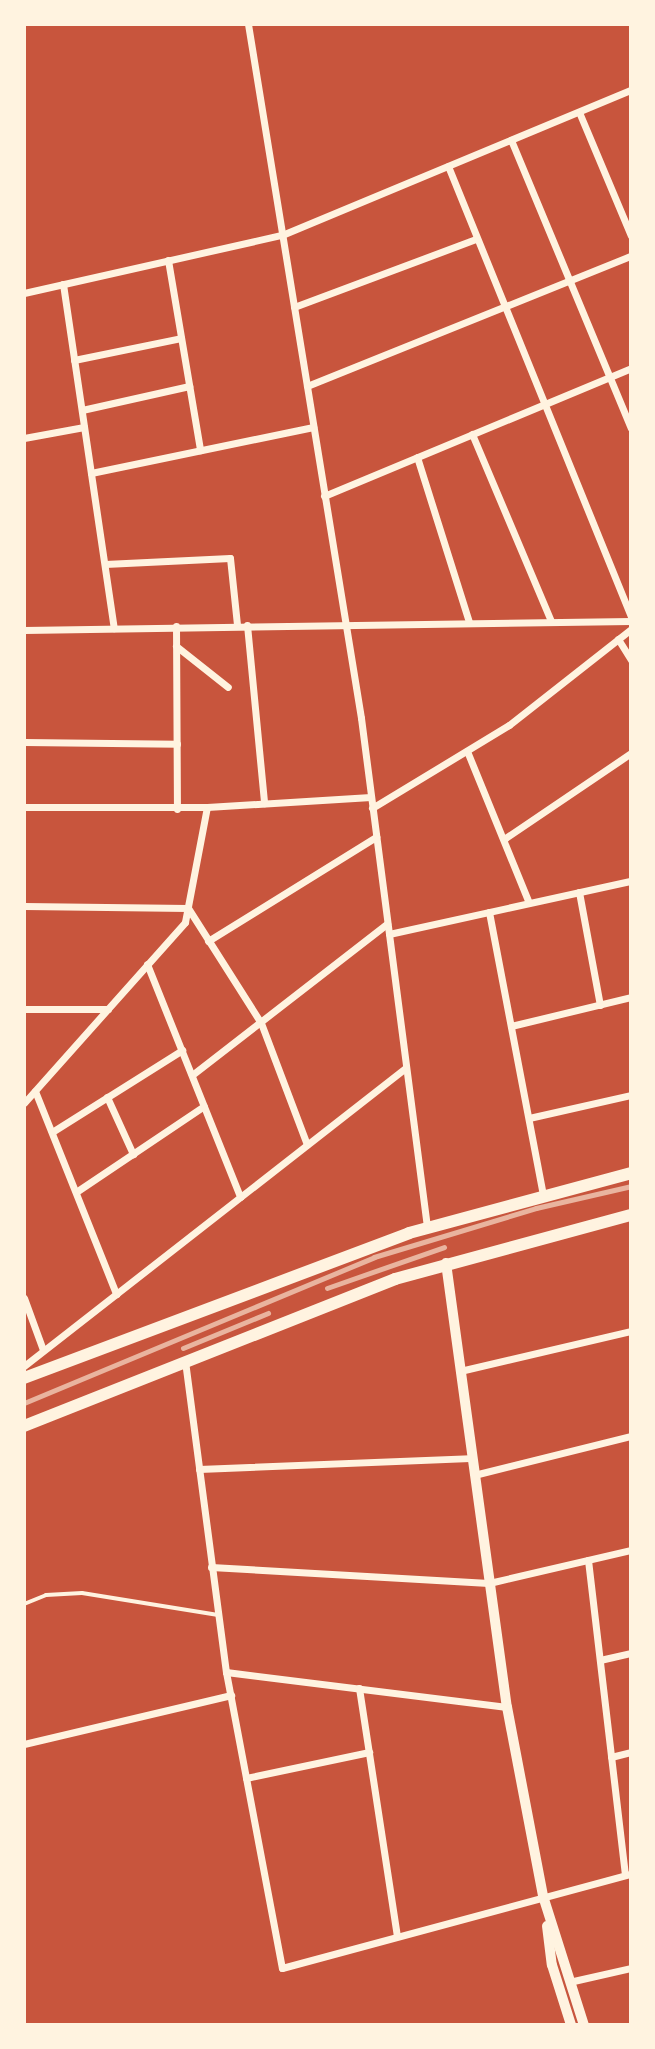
<!DOCTYPE html>
<style>
body{margin:0}
#map{position:relative;width:655px;height:2049px;overflow:hidden;background:#c8553d;font-family:Georgia,serif}
div>[style]{position:absolute}
[style*='--x']{left:calc(var(--x)*1px);top:calc(var(--y)*1px);width:calc(var(--w)*1px);rotate:calc(var(--a)*1deg)}
.service>*{height:4px;margin:-2px;padding:0 2px;transform-origin:2px;border-radius:2px;background:#fff3e0}
.minor>*{height:7px;margin:-3.5px;padding:0 3.5px;transform-origin:3.5px;border-radius:3.5px;background:#fff3e0}
.secondary>*{height:10px;margin:-5px;padding:0 5px;transform-origin:5px;border-radius:5px;background:#fff3e0}
.primary>*{height:12px;margin:-6px;padding:0 6px;transform-origin:6px;border-radius:6px;background:#fff3e0}
.rail>*{height:5px;margin:-2.5px;padding:0 2.5px;transform-origin:2.5px;border-radius:2.5px;background:#e9b49f}
span{translate:-50% -50%;white-space:nowrap;text-align:center;line-height:1.15;-webkit-text-stroke:8px #fff3e0;paint-order:stroke}
.frame{position:absolute;inset:0;border:26px solid #fff3e0;pointer-events:none}
</style>
<div id="map">
<div class="service">
<div style="--x:24;--y:1604;--w:24;--a:-22"></div>
<div style="--x:46;--y:1595;--w:36;--a:-3"></div>
<div style="--x:82;--y:1593;--w:138;--a:9.2"></div>
</div>
<div class="minor">
<div style="--x:248;--y:24;--w:703;--a:80.75"></div>
<div style="--x:361;--y:718;--w:513;--a:82.61"></div>
<div style="--x:579;--y:112;--w:134;--a:67.2"></div>
<div style="--x:511;--y:140;--w:312;--a:67.4"></div>
<div style="--x:448;--y:166;--w:486;--a:67.9"></div>
<div style="--x:168;--y:260;--w:193;--a:80.4"></div>
<div style="--x:63;--y:284;--w:348;--a:81.6"></div>
<div style="--x:24;--y:293;--w:264;--a:-12.7"></div>
<div style="--x:282;--y:235;--w:378;--a:-22.6"></div>
<div style="--x:294;--y:307;--w:194;--a:-20.5"></div>
<div style="--x:74;--y:360;--w:109;--a:-11.6"></div>
<div style="--x:307;--y:386;--w:349;--a:-21.9"></div>
<div style="--x:82;--y:410;--w:110;--a:-12.6"></div>
<div style="--x:472;--y:434;--w:203;--a:67.1"></div>
<div style="--x:24;--y:438;--w:61;--a:-10.4"></div>
<div style="--x:417;--y:457;--w:173;--a:72.5"></div>
<div style="--x:91;--y:473;--w:227;--a:-11.7"></div>
<div style="--x:324;--y:496;--w:333;--a:-22.6"></div>
<div style="--x:105;--y:564;--w:125;--a:-2.7"></div>
<div style="--x:230;--y:558;--w:67;--a:84"></div>
<div style="--x:247;--y:625;--w:179;--a:84.5"></div>
<div style="--x:176;--y:626;--w:183;--a:89.7"></div>
<div style="--x:24;--y:630;--w:607;--a:-0.85"></div>
<div style="--x:618;--y:639;--w:25;--a:58"></div>
<div style="--x:176;--y:646;--w:66;--a:38.3"></div>
<div style="--x:24;--y:742;--w:153;--a:0.7"></div>
<div style="--x:467;--y:751;--w:164;--a:67.8"></div>
<div style="--x:24;--y:807;--w:183;--a:0"></div>
<div style="--x:372;--y:808;--w:160;--a:-31.2"></div>
<div style="--x:509;--y:725;--w:155;--a:-38.2"></div>
<div style="--x:504;--y:839;--w:153;--a:-34.1"></div>
<div style="--x:579;--y:892;--w:115;--a:79.5"></div>
<div style="--x:24;--y:906;--w:164;--a:0.7"></div>
<div style="--x:188;--y:908;--w:136;--a:57.6"></div>
<div style="--x:261;--y:1023;--w:130;--a:69.3"></div>
<div style="--x:489;--y:912;--w:287;--a:79.2"></div>
<div style="--x:389;--y:934;--w:248;--a:-12.4"></div>
<div style="--x:208;--y:941;--w:198;--a:-31.8"></div>
<div style="--x:147;--y:964;--w:251;--a:68.2"></div>
<div style="--x:24;--y:1009;--w:84;--a:0"></div>
<div style="--x:511;--y:1026;--w:123;--a:-13.6"></div>
<div style="--x:192;--y:1075;--w:247;--a:-37.8"></div>
<div style="--x:35;--y:1091;--w:219;--a:68.2"></div>
<div style="--x:107;--y:1097;--w:63;--a:65.5"></div>
<div style="--x:24;--y:1103;--w:242;--a:-48.3"></div>
<div style="--x:185;--y:922;--w:117;--a:-79.2"></div>
<div style="--x:207;--y:807;--w:164;--a:-3.5"></div>
<div style="--x:529;--y:1118;--w:105;--a:-12.7"></div>
<div style="--x:52;--y:1132;--w:154;--a:-32.2"></div>
<div style="--x:76;--y:1192;--w:154;--a:-33.9"></div>
<div style="--x:24;--y:1298;--w:55;--a:69.9"></div>
<div style="--x:185;--y:1361;--w:314;--a:82.5"></div>
<div style="--x:226;--y:1672;--w:301;--a:79.3"></div>
<div style="--x:282;--y:1968;--w:361;--a:-15.1"></div>
<div style="--x:24;--y:1366;--w:484;--a:-38"></div>
<div style="--x:460;--y:1371;--w:176;--a:-13.2"></div>
<div style="--x:199;--y:1469;--w:271;--a:-2.3"></div>
<div style="--x:474;--y:1475;--w:162;--a:-14"></div>
<div style="--x:588;--y:1560;--w:317;--a:83.3"></div>
<div style="--x:211;--y:1567;--w:278;--a:3.3"></div>
<div style="--x:489;--y:1583;--w:146;--a:-13.1"></div>
<div style="--x:600;--y:1660;--w:32;--a:-13"></div>
<div style="--x:226;--y:1672;--w:283;--a:7.1"></div>
<div style="--x:359;--y:1688;--w:251;--a:81.3"></div>
<div style="--x:24;--y:1744;--w:213;--a:-13.3"></div>
<div style="--x:611;--y:1757;--w:21;--a:-14"></div>
<div style="--x:246;--y:1778;--w:126;--a:-11.9"></div>
<div style="--x:569;--y:1982;--w:64;--a:-12.7"></div>
</div>
<div class="secondary">
<div style="--x:446;--y:1263;--w:448;--a:82.2"></div>
<div style="--x:507;--y:1707;--w:192;--a:79.2"></div>
<div style="--x:543;--y:1896;--w:135;--a:72.4"></div>
<div style="--x:547;--y:1926;--w:39;--a:83"></div>
<div style="--x:552;--y:1965;--w:63;--a:72.4"></div>
</div>
<div class="primary">
<div style="--x:24;--y:1378;--w:411;--a:-20.6"></div>
<div style="--x:409;--y:1233;--w:230;--a:-15.1"></div>
<div style="--x:24;--y:1426;--w:399;--a:-21.6"></div>
<div style="--x:395;--y:1279;--w:245;--a:-15.2"></div>
</div>
<div class="rail">
<div style="--x:327;--y:1288;--w:124;--a:-19.3"></div>
<div style="--x:183;--y:1348;--w:92;--a:-22.4"></div>
<div style="--x:24;--y:1403;--w:379;--a:-22.6"></div>
<div style="--x:374;--y:1257;--w:169;--a:-16.8"></div>
<div style="--x:536;--y:1208;--w:98;--a:-13"></div>
</div>
<div class="frame"></div>
</div>
